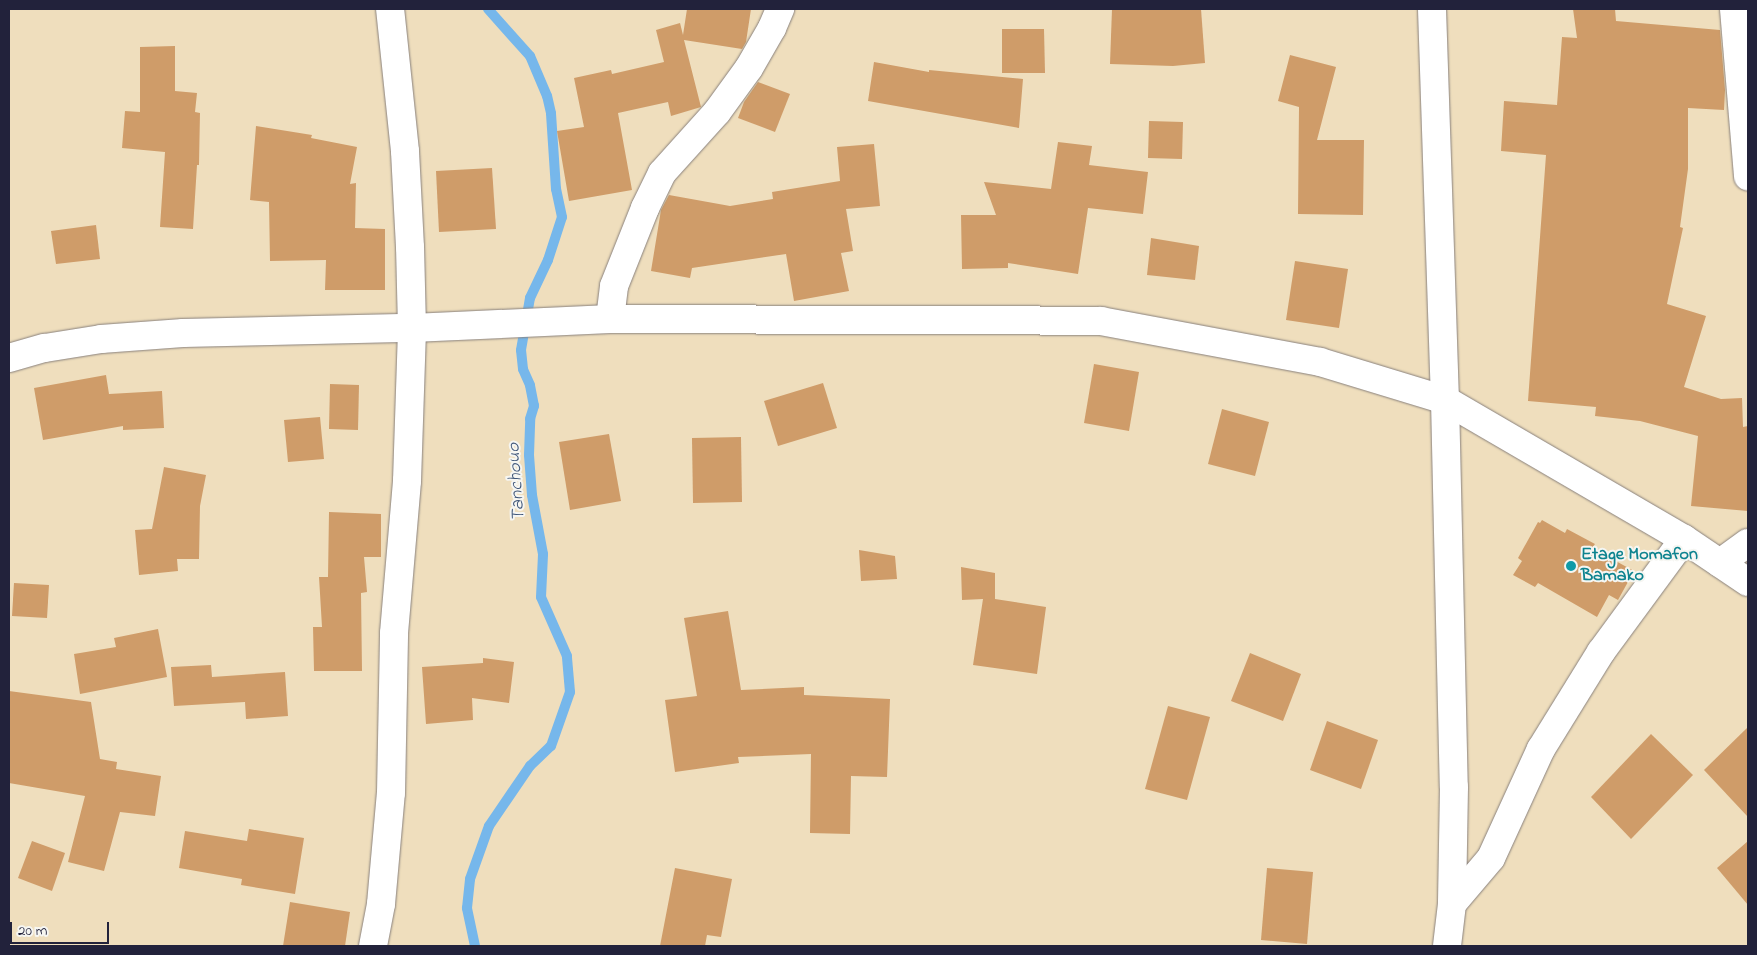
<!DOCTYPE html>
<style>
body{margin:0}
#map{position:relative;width:1757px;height:955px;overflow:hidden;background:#efdebd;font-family:"Indie Flower",sans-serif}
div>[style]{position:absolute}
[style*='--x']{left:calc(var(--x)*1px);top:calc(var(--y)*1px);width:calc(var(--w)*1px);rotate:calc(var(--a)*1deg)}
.stream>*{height:10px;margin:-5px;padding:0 5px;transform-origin:5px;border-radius:5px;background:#76b7eb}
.building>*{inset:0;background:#cf9c69}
.roads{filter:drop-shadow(0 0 1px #88807c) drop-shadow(0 0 1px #88807c)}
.street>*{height:28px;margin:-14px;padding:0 14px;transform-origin:14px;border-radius:14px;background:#fff}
.secondary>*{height:28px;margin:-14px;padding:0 14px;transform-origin:14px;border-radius:14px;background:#fff}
.dots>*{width:14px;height:14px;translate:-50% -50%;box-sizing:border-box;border:2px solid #f6f6f2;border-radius:50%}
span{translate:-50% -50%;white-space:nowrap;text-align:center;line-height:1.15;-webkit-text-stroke:4px #f6f6f2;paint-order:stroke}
.culture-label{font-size:18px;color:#0d838f;font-weight:700}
.left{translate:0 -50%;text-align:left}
.water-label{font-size:19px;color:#3f5679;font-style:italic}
.frame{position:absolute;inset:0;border:10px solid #22223b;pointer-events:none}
.scale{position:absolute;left:10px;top:922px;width:99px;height:22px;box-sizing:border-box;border:2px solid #22223b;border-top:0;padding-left:6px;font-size:15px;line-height:18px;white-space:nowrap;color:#22223b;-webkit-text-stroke:4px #f6f6f2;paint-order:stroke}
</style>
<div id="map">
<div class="stream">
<div style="--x:475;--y:946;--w:39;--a:-102"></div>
<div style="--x:467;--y:908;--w:29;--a:-84"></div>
<div style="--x:470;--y:879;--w:56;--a:-70.3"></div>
<div style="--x:489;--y:826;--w:73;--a:-55.7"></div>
<div style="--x:530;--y:766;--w:29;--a:-44"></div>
<div style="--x:551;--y:746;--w:57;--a:-70.6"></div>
<div style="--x:570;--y:692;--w:36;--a:-95"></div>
<div style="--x:567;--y:656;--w:64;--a:-113.8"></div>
<div style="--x:541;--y:597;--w:43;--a:-87.3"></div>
<div style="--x:543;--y:554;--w:60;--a:-100.6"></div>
<div style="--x:532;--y:495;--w:40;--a:-94.3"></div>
<div style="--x:529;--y:455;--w:36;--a:-88"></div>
<div style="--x:530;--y:419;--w:14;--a:-73"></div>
<div style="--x:534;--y:406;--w:21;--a:-101"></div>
<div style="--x:530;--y:385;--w:17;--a:-114"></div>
<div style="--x:523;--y:369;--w:19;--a:-96"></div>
<div style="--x:521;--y:350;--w:53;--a:-80.2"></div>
<div style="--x:530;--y:298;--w:42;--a:-64.7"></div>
<div style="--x:548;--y:260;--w:45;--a:-72"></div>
<div style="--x:562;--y:217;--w:29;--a:-102"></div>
<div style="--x:556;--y:189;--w:76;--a:-93.8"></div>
<div style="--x:551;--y:113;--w:17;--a:-103"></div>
<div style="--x:547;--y:96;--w:43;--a:-113"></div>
<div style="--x:530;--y:56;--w:63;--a:-131.8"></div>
</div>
<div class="building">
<div style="clip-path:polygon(687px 9px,751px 9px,746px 42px,742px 49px,684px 40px,701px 107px,671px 116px,668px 102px,618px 113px,632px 190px,569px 201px,557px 131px,584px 127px,574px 78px,611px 70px,612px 74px,664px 62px,656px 30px,680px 23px,683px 35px)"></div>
<div style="clip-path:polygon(1112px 9px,1201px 9px,1205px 63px,1173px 66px,1110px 64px)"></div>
<div style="clip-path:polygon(1573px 9px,1615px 9px,1616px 21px,1720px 30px,1725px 90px,1724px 110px,1688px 108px,1688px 169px,1680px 227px,1683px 228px,1667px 304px,1706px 316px,1684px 387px,1721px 399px,1742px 398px,1743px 427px,1748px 426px,1748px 511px,1691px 506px,1698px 436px,1640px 421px,1595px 416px,1596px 407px,1528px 401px,1546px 155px,1501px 151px,1504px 101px,1557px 105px,1562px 37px,1577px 38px)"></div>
<div style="clip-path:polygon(1002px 29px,1044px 29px,1045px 73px,1002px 73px)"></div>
<div style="clip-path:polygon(175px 46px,175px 91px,197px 93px,195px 112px,200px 113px,199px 165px,197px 165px,193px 229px,160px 227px,165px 152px,122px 148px,125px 111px,140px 112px,140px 47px)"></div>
<div style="clip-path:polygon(1290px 55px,1336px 67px,1317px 140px,1364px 140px,1363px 215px,1298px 214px,1299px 107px,1278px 101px)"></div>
<div style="clip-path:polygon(874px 62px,929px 72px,929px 70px,1023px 79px,1019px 128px,868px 101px)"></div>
<div style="clip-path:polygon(758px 82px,790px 94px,775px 132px,738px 118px,744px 102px)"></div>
<div style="clip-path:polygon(1149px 121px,1183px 122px,1182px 159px,1148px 158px)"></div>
<div style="clip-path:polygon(256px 126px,312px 135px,311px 138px,357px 147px,350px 184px,356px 183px,355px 228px,385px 229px,385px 290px,325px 290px,326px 260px,270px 261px,269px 202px,250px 200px)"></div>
<div style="clip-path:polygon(1058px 142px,1092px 146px,1089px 165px,1148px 172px,1143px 214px,1088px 208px,1078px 274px,1008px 263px,1008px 268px,962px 269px,961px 215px,996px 215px,984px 182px,1051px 189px)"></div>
<div style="clip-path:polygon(874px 144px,880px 206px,846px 209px,853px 251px,841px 253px,849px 291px,794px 301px,786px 254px,692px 268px,690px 278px,651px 271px,661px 210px,669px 195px,730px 206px,773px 199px,772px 192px,840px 181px,837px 147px)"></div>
<div style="clip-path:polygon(492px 168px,496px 229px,439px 232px,436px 171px)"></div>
<div style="clip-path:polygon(96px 225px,100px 259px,56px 264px,51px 231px)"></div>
<div style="clip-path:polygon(1151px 238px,1199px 246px,1195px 280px,1147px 275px)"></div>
<div style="clip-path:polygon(1295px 261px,1348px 269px,1339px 328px,1286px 320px)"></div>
<div style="clip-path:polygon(1094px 364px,1139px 372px,1129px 431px,1084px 423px)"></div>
<div style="clip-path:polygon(106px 375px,109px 394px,162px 391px,164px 428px,123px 430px,123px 426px,43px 440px,34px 388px)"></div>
<div style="clip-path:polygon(823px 383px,837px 428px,778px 446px,764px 401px)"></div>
<div style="clip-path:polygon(330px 384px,359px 385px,358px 430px,329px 429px)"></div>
<div style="clip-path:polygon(1222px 409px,1269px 422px,1255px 476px,1208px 464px)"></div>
<div style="clip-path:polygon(320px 417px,324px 459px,288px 462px,284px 420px)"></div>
<div style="clip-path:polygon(609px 434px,621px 501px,570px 510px,559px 442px)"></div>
<div style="clip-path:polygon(741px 437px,742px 502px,693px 503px,692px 438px)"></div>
<div style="clip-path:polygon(164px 467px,206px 475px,200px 506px,199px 559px,177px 559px,178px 571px,139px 575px,135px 530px,152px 529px)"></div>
<div style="clip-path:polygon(329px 512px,381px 514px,381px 557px,364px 557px,367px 592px,361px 593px,362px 671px,314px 671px,313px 627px,322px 627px,319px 577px,328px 577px)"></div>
<div style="clip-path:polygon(1542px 520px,1565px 533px,1567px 529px,1595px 544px,1592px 548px,1634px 571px,1618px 600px,1609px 595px,1597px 617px,1538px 583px,1535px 587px,1513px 575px,1522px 561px,1518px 558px,1538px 522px,1540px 523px)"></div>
<div style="clip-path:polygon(859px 550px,895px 556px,897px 579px,861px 581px)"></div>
<div style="clip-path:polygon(961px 567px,995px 573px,995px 599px,1046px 607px,1037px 674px,973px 665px,983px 599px,962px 600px)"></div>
<div style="clip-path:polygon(14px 583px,49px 585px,47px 618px,12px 616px)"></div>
<div style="clip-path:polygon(728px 611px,741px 690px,804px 687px,804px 695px,890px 699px,887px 777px,851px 776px,850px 834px,810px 833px,811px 754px,738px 757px,739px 763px,675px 772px,665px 700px,697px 696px,684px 618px)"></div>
<div style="clip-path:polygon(158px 629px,167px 677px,80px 694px,74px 654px,116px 647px,114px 638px)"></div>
<div style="clip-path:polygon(1250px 653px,1301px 674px,1283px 721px,1231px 701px)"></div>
<div style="clip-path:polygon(483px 658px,514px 662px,509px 703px,472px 698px,473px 720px,426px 724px,422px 667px,483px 663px)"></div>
<div style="clip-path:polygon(211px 665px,212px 677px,285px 672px,288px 716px,246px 719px,245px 702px,174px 706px,171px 667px)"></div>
<div style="clip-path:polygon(9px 691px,91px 702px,100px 759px,117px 762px,116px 769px,161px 776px,155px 816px,120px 812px,104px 871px,68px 862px,85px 796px,9px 783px)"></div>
<div style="clip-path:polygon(1168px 706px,1210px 717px,1187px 800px,1145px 789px)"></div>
<div style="clip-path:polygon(1327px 721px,1378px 740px,1361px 789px,1310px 770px)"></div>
<div style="clip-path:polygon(1748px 727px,1748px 817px,1704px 770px)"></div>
<div style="clip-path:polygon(1651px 734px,1693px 775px,1631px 839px,1591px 797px)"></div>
<div style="clip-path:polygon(249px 829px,304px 838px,295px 894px,241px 885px,242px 879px,179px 868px,185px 831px,247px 841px)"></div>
<div style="clip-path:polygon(32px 841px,65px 853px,52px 891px,18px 878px)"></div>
<div style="clip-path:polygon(1748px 841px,1748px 905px,1717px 868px)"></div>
<div style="clip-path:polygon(675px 868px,732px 879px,721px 937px,707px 935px,705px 946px,660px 946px)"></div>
<div style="clip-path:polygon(1267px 868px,1313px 872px,1307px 944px,1261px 940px)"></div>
<div style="clip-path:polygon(290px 902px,350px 912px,345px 946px,283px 946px)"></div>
</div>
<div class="roads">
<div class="street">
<div style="--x:1734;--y:9;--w:168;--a:85.2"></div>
<div style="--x:610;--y:319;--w:33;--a:-83"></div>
<div style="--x:614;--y:286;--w:84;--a:-68.3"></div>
<div style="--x:645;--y:208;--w:39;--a:-64"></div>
<div style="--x:662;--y:173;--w:82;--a:-48"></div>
<div style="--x:717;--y:112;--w:54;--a:-54"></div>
<div style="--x:749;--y:68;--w:46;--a:-60.1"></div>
<div style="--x:772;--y:28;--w:21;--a:-67"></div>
<div style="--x:1720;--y:563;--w:34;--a:-36"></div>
<div style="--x:1452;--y:904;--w:60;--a:-49.7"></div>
<div style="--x:1491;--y:858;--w:120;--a:-65.4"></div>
<div style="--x:1541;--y:749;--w:114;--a:-58.3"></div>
<div style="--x:1601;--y:652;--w:140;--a:-53.7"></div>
<div style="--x:373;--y:946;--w:43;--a:-79.2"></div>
<div style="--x:381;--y:904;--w:111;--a:-84.9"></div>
<div style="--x:391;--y:793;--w:160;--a:-88.9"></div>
<div style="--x:394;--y:633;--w:153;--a:-85.1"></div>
<div style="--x:407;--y:481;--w:153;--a:-88.1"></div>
<div style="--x:412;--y:328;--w:81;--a:-91.4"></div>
<div style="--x:410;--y:247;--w:96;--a:-93"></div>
<div style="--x:405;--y:151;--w:143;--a:-96"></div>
</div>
<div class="secondary">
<div style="--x:1432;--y:9;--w:391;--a:88.1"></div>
<div style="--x:1445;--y:400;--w:387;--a:88.7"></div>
<div style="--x:1454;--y:787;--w:117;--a:91"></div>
<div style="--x:1452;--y:904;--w:42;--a:96.8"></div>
<div style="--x:9;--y:358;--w:37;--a:-16"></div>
<div style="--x:45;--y:348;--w:57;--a:-9.1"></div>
<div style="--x:101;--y:339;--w:82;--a:-4.2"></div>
<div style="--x:183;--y:333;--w:229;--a:-1.3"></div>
<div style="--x:412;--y:328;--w:198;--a:-2.6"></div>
<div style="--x:610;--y:319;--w:491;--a:0.2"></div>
<div style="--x:1101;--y:321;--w:223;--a:10.6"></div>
<div style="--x:1320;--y:362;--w:131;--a:16.9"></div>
<div style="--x:1445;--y:400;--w:276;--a:30.2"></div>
<div style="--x:1684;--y:539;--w:77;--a:33.9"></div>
</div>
</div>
<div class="dots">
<div style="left:1571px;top:566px;background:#0f9aa8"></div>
</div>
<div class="culture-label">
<span class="left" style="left:1581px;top:566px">Etage Momafon<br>Bamako</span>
</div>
<div class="water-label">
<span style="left:517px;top:482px;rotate:-94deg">Tanchouo</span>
</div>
<div class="frame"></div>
<div class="scale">20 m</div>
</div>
